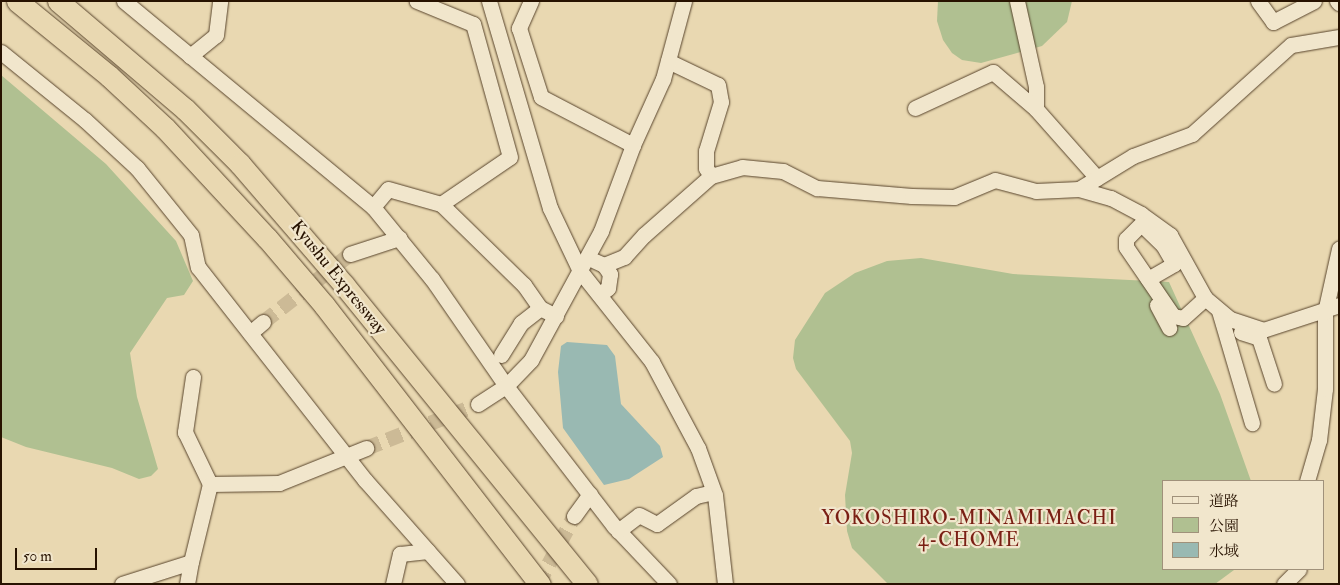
<!DOCTYPE html>
<meta charset="utf-8">
<style>
body{margin:0}
#map{position:relative;width:1340px;height:585px;overflow:hidden;background:#e9d8b1;font-family:"IM FELL Double Pica","Noto Serif JP",serif}
div>[style]{position:absolute}
[style*='--x']{left:calc(var(--x)*1px);top:calc(var(--y)*1px);width:calc(var(--w)*1px);rotate:calc(var(--a)*1deg)}
.green>*{inset:0;background:#b0c091}
.water>*{inset:0;background:#99b9b2}
.minor-tunnel>*{height:15px;margin-top:-7.5px;transform-origin:0;background:repeating-linear-gradient(90deg,#ccba96 0 15px,transparent 0 23px)}
.roads{filter:drop-shadow(0 0 1px #58442c) drop-shadow(0 0 1px #58442c)}
.minor>*{height:15px;margin:-7.5px;padding:0 7.5px;transform-origin:7.5px;border-radius:7.5px;background:#f1e6cc}
.highway>*{height:21px;margin:-10.5px;padding:0 10.5px;transform-origin:10.5px;border-radius:10.5px;background:#e9d8b1}
span{translate:-50% -50%;white-space:nowrap;text-align:center;line-height:1.15;-webkit-text-stroke:4.5px #f1e6cc;paint-order:stroke}
.street-label{font-size:18px;color:#271200}
.neighbourhood-label{font-size:19px;color:#7a1f14;letter-spacing:1px}
.frame{position:absolute;inset:0;border:2px solid #271200;pointer-events:none}
.legend{position:absolute;left:1162px;top:480px;width:162px;height:90px;box-sizing:border-box;background:#f1e6cc;border:1px solid #a0917a;margin:0;padding:6px 9px;list-style:none;font-size:15px;color:#271200}
.legend li{display:flex;align-items:center;gap:10px;height:25px}
.legend b{width:25px;border:1px solid #a0917a}
.scale{position:absolute;left:15px;top:548px;width:82px;height:22px;box-sizing:border-box;border:2px solid #271200;border-top:0;padding-left:6px;font-size:15px;line-height:18px;white-space:nowrap;color:#271200;-webkit-text-stroke:4px #f1e6cc;paint-order:stroke}
</style>
<div id="map">
<div class="green">
<div style="clip-path:polygon(938px 1px,1072px 1px,1067px 22px,1042px 46px,981px 63px,962px 60px,952px 53px,943px 40px,937px 21px)"></div>
<div style="clip-path:polygon(1px 75px,106px 164px,176px 241px,193px 281px,184px 295px,167px 298px,130px 353px,137px 397px,158px 469px,151px 476px,139px 479px,112px 468px,26px 447px,1px 437px)"></div>
<div style="clip-path:polygon(921px 258px,1013px 274px,1169px 282px,1220px 394px,1251px 481px,1164px 481px,1164px 569px,1234px 570px,1215px 584px,888px 584px,852px 548px,847px 531px,845px 495px,852px 453px,850px 441px,796px 369px,793px 358px,795px 340px,825px 293px,855px 273px,887px 261px)"></div>
</div>
<div class="water">
<div style="clip-path:polygon(567px 342px,607px 345px,615px 356px,621px 404px,660px 446px,663px 457px,629px 479px,604px 485px,563px 428px,558px 372px,561px 346px)"></div>
</div>
<div class="minor-tunnel">
<div style="--x:263;--y:322;--w:110;--a:-38"></div>
<div style="--x:366;--y:448;--w:120;--a:-21.4"></div>
<div style="--x:538;--y:584;--w:77;--a:-62.1"></div>
</div>
<div class="roads">
<div class="minor">
<div style="--x:124;--y:1;--w:323;--a:39.6"></div>
<div style="--x:373;--y:207;--w:93;--a:50.7"></div>
<div style="--x:432;--y:279;--w:130;--a:55.3"></div>
<div style="--x:506;--y:386;--w:177;--a:52.4"></div>
<div style="--x:614;--y:526;--w:80;--a:46.5"></div>
<div style="--x:489;--y:1;--w:216;--a:73.6"></div>
<div style="--x:550;--y:208;--w:70;--a:64.5"></div>
<div style="--x:580;--y:271;--w:116;--a:51.6"></div>
<div style="--x:652;--y:362;--w:98;--a:61.9"></div>
<div style="--x:698;--y:448;--w:50;--a:70.1"></div>
<div style="--x:715;--y:495;--w:90;--a:83.6"></div>
<div style="--x:531;--y:1;--w:30;--a:114"></div>
<div style="--x:519;--y:28;--w:72;--a:72.3"></div>
<div style="--x:541;--y:97;--w:104;--a:27.6"></div>
<div style="--x:1017;--y:1;--w:88;--a:77.5"></div>
<div style="--x:1036;--y:87;--w:22;--a:90"></div>
<div style="--x:1036;--y:109;--w:92;--a:48.5"></div>
<div style="--x:1258;--y:1;--w:26;--a:54"></div>
<div style="--x:1273;--y:22;--w:46;--a:-27.1"></div>
<div style="--x:1337;--y:1;--w:3;--a:45"></div>
<div style="--x:1;--y:52;--w:108;--a:39"></div>
<div style="--x:85;--y:120;--w:71;--a:42.7"></div>
<div style="--x:137;--y:168;--w:86;--a:51.1"></div>
<div style="--x:191;--y:235;--w:33;--a:78"></div>
<div style="--x:198;--y:267;--w:271;--a:51.9"></div>
<div style="--x:365;--y:480;--w:139;--a:48.5"></div>
<div style="--x:190;--y:56;--w:33;--a:-39"></div>
<div style="--x:216;--y:35;--w:34;--a:-83"></div>
<div style="--x:668;--y:61;--w:55;--a:25.6"></div>
<div style="--x:718;--y:85;--w:17;--a:80"></div>
<div style="--x:721;--y:102;--w:51;--a:107"></div>
<div style="--x:706;--y:151;--w:17;--a:90"></div>
<div style="--x:706;--y:168;--w:9;--a:58"></div>
<div style="--x:915;--y:108;--w:86;--a:-24.8"></div>
<div style="--x:993;--y:72;--w:57;--a:40.7"></div>
<div style="--x:1079;--y:189;--w:63;--a:-31.4"></div>
<div style="--x:1133;--y:156;--w:63;--a:-20.4"></div>
<div style="--x:1192;--y:134;--w:133;--a:-42"></div>
<div style="--x:1291;--y:45;--w:49;--a:-9.5"></div>
<div style="--x:441;--y:204;--w:116;--a:44.3"></div>
<div style="--x:524;--y:285;--w:28;--a:55"></div>
<div style="--x:540;--y:308;--w:18;--a:27"></div>
<div style="--x:373;--y:207;--w:23;--a:-50"></div>
<div style="--x:388;--y:189;--w:55;--a:15.8"></div>
<div style="--x:441;--y:204;--w:83;--a:-34.3"></div>
<div style="--x:510;--y:157;--w:138;--a:-105.5"></div>
<div style="--x:473;--y:24;--w:61;--a:-157.7"></div>
<div style="--x:350;--y:254;--w:52;--a:-18.1"></div>
<div style="--x:595;--y:261;--w:10;--a:24"></div>
<div style="--x:604;--y:265;--w:11;--a:56"></div>
<div style="--x:610;--y:274;--w:14;--a:98"></div>
<div style="--x:608;--y:288;--w:11;--a:142"></div>
<div style="--x:604;--y:265;--w:22;--a:-22"></div>
<div style="--x:624;--y:257;--w:30;--a:-48"></div>
<div style="--x:644;--y:235;--w:89;--a:-41.4"></div>
<div style="--x:711;--y:176;--w:32;--a:-16"></div>
<div style="--x:742;--y:167;--w:41;--a:5.6"></div>
<div style="--x:783;--y:171;--w:38;--a:27"></div>
<div style="--x:817;--y:188;--w:95;--a:4.8"></div>
<div style="--x:912;--y:196;--w:42;--a:1.4"></div>
<div style="--x:954;--y:197;--w:44;--a:-22.5"></div>
<div style="--x:995;--y:180;--w:42;--a:15"></div>
<div style="--x:1036;--y:191;--w:43;--a:-2.7"></div>
<div style="--x:1079;--y:189;--w:33;--a:16"></div>
<div style="--x:1111;--y:198;--w:34;--a:28"></div>
<div style="--x:1141;--y:214;--w:36;--a:36"></div>
<div style="--x:1170;--y:235;--w:72;--a:60.9"></div>
<div style="--x:1205;--y:298;--w:33;--a:40"></div>
<div style="--x:1230;--y:319;--w:35;--a:18"></div>
<div style="--x:1263;--y:330;--w:80;--a:-18.2"></div>
<div style="--x:1148;--y:279;--w:30;--a:-30"></div>
<div style="--x:1174;--y:264;--w:22;--a:-120"></div>
<div style="--x:1163;--y:245;--w:30;--a:-136"></div>
<div style="--x:1141;--y:224;--w:21;--a:135"></div>
<div style="--x:1126;--y:239;--w:8;--a:90"></div>
<div style="--x:1126;--y:247;--w:83;--a:55.7"></div>
<div style="--x:1173;--y:316;--w:10;--a:11"></div>
<div style="--x:1183;--y:318;--w:30;--a:-42"></div>
<div style="--x:1157;--y:305;--w:26;--a:62"></div>
<div style="--x:1219;--y:311;--w:117;--a:73.6"></div>
<div style="--x:1241;--y:332;--w:19;--a:18"></div>
<div style="--x:1259;--y:338;--w:48;--a:71.9"></div>
<div style="--x:250;--y:333;--w:17;--a:-40"></div>
<div style="--x:501;--y:355;--w:38;--a:-58"></div>
<div style="--x:521;--y:323;--w:24;--a:-38"></div>
<div style="--x:193;--y:377;--w:56;--a:98.3"></div>
<div style="--x:185;--y:432;--w:58;--a:64.3"></div>
<div style="--x:478;--y:404;--w:33;--a:-33"></div>
<div style="--x:506;--y:386;--w:36;--a:-46"></div>
<div style="--x:531;--y:360;--w:147;--a:-61.5"></div>
<div style="--x:601;--y:231;--w:92;--a:-69.6"></div>
<div style="--x:633;--y:145;--w:72;--a:-65.6"></div>
<div style="--x:663;--y:79;--w:81;--a:-74.9"></div>
<div style="--x:1307;--y:481;--w:43;--a:-73.7"></div>
<div style="--x:1319;--y:440;--w:51;--a:-83.3"></div>
<div style="--x:1325;--y:389;--w:77;--a:-90"></div>
<div style="--x:1325;--y:312;--w:65;--a:-77.5"></div>
<div style="--x:574;--y:516;--w:27;--a:-54"></div>
<div style="--x:618;--y:531;--w:26;--a:-37"></div>
<div style="--x:639;--y:515;--w:20;--a:27"></div>
<div style="--x:657;--y:524;--w:48;--a:-35.7"></div>
<div style="--x:696;--y:496;--w:17;--a:-13"></div>
<div style="--x:122;--y:584;--w:72;--a:-17.7"></div>
<div style="--x:191;--y:562;--w:80;--a:-76.3"></div>
<div style="--x:210;--y:484;--w:69;--a:-0.8"></div>
<div style="--x:279;--y:483;--w:94;--a:-21.9"></div>
<div style="--x:187;--y:584;--w:22;--a:-80"></div>
<div style="--x:393;--y:584;--w:31;--a:-77"></div>
<div style="--x:400;--y:554;--w:28;--a:-6"></div>
<div style="--x:1284;--y:584;--w:21;--a:-45"></div>
</div>
<div class="highway">
<div style="--x:17;--y:1;--w:119;--a:39.2"></div>
<div style="--x:109;--y:76;--w:76;--a:42.9"></div>
<div style="--x:165;--y:128;--w:150;--a:47.2"></div>
<div style="--x:267;--y:238;--w:88;--a:49.6"></div>
<div style="--x:324;--y:305;--w:353;--a:52.3"></div>
<div style="--x:58;--y:1;--w:167;--a:40.4"></div>
<div style="--x:185;--y:109;--w:78;--a:45"></div>
<div style="--x:240;--y:164;--w:160;--a:49.3"></div>
<div style="--x:344;--y:285;--w:385;--a:50.9"></div>
</div>
</div>
<div class="street-label">
<span style="left:338px;top:278px;rotate:51deg">Kyushu Expressway</span>
</div>
<div class="neighbourhood-label">
<span style="left:969px;top:530px">YOKOSHIRO-MINAMIMACHI<br>4-CHOME</span>
</div>
<div class="frame"></div>
<ul class="legend">
<li><b style="height:6px;background:#f1e6cc"></b>道路</li>
<li><b style="height:14px;background:#b0c091"></b>公園</li>
<li><b style="height:14px;background:#99b9b2"></b>水域</li>
</ul>
<div class="scale">50 m</div>
</div>
